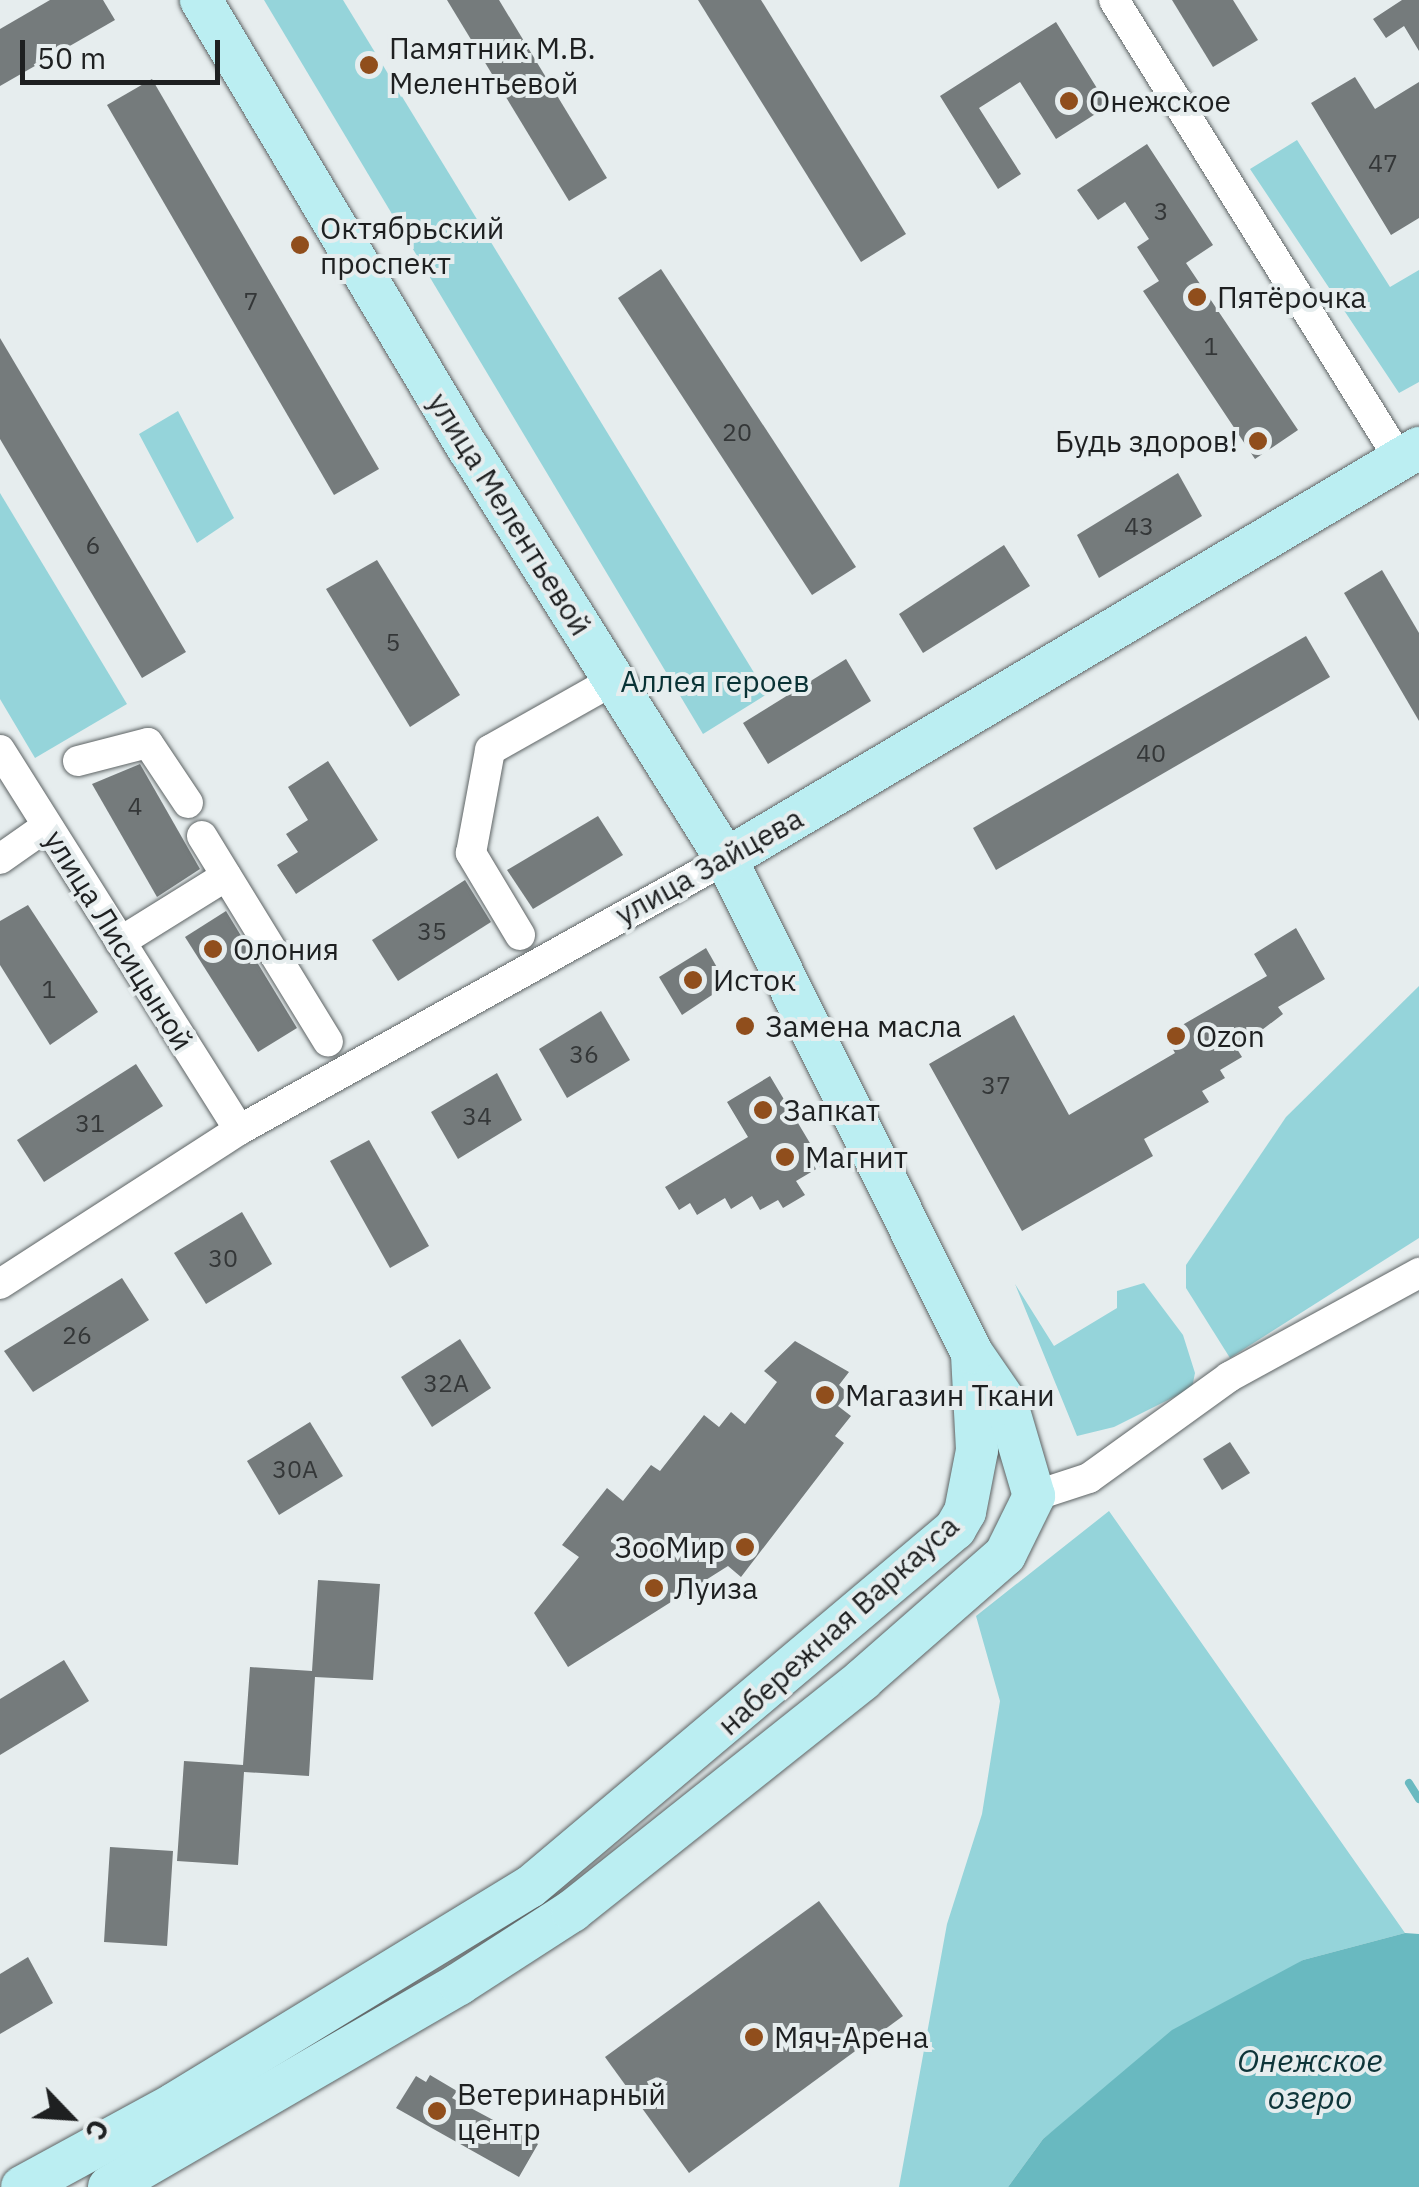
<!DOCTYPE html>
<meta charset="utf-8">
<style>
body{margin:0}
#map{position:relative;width:1419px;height:2187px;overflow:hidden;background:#e6edee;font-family:"IBM Plex Sans",sans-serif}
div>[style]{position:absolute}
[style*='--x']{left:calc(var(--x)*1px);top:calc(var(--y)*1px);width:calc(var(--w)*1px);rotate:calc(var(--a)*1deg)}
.green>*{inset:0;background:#95d4da}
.water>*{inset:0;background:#69b9c0}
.stream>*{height:8px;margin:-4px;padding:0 4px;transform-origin:4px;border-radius:4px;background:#69b9c0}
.building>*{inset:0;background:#757b7c}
.roads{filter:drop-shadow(0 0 2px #5e6465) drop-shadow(0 0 2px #5e6465)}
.street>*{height:30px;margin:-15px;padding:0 15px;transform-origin:15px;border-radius:15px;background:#fff}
.secondary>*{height:42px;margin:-21px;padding:0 21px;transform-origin:21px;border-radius:21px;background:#bbeef2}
.dots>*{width:28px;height:28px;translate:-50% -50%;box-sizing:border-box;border:5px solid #e6edee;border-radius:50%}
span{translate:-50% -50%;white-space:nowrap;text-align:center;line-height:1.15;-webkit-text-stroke:8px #e6edee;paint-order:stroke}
.number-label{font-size:25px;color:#343738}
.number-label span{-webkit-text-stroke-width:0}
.poi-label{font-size:30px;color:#1e2021}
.left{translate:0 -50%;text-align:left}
.right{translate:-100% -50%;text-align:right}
.street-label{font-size:30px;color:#1e2021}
.park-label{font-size:30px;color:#093235}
.water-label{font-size:32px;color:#0e3539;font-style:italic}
.north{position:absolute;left:20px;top:2067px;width:100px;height:100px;-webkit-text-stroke:8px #e6edee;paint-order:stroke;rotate:115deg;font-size:28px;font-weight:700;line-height:40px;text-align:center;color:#1e2021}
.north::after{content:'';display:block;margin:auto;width:35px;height:45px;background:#1e2021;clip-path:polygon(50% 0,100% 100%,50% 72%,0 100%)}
.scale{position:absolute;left:20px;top:40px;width:200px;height:45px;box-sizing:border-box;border:5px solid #1e2021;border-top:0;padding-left:12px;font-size:30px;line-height:35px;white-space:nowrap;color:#1e2021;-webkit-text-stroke:8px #e6edee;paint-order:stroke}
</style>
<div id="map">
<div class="green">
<div style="clip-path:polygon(264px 0,343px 0,767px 694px,703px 734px)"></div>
<div style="clip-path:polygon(1297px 140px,1390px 287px,1419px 270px,1419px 382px,1399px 393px,1250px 169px)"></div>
<div style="clip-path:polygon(178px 411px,234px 518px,197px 543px,139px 434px)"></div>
<div style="clip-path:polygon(0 493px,127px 704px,35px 758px,0 699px)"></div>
<div style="clip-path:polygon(1419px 986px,1419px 1238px,1230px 1358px,1186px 1288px,1186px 1265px,1286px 1117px)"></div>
<div style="clip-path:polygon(1144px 1283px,1183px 1335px,1195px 1373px,1192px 1388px,1114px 1427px,1077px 1436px,1015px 1284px,1054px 1346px,1117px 1308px,1117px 1291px)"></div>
<div style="clip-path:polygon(1109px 1511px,1405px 1933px,1303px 1960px,1071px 2117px,1043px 2139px,1008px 2187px,899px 2187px,947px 1924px,982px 1814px,1000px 1701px,976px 1616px)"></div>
</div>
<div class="water">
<div style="clip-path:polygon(1405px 1933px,1419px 1934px,1419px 2187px,1008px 2187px,1043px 2139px,1172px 2030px,1303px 1960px)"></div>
</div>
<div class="stream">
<div style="--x:1409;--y:1783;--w:19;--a:58"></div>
</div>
<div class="building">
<div style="clip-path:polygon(50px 0,103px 0,115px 20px,0 86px,0 29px)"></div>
<div style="clip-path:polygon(447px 0,499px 0,607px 178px,569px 201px)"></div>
<div style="clip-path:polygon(698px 0,761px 0,906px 234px,861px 262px)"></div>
<div style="clip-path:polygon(1172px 0,1233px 0,1258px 40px,1213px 67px)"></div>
<div style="clip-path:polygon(1402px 0,1419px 0,1419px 51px,1404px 26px,1386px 38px,1373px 19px)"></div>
<div style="clip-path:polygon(1056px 22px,1108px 106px,1056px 139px,1020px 82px,979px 108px,1021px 174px,998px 189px,940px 96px)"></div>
<div style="clip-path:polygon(1355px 77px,1375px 109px,1419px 82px,1419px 218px,1391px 235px,1311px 103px)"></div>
<div style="clip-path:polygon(152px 79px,379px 469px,334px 495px,107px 105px)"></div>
<div style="clip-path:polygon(1147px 144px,1213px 245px,1186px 263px,1298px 430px,1255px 459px,1143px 291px,1159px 281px,1137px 247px,1149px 239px,1125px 202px,1098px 220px,1077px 190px)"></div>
<div style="clip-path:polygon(661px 269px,856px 567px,812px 595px,618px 298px)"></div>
<div style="clip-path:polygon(0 338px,186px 652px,142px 678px,0 439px)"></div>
<div style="clip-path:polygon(1178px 473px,1202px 516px,1099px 578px,1077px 535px)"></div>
<div style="clip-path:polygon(1004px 545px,1030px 586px,923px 653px,899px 614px)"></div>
<div style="clip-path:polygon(377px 560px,460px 695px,410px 727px,326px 589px)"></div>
<div style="clip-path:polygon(1382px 570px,1419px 633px,1419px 721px,1344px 593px)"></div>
<div style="clip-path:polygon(1306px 636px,1330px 677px,996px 870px,973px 828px)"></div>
<div style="clip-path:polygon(846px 659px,871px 701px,768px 764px,743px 723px)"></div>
<div style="clip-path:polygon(328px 761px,378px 840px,296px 894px,277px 865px,298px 852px,286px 834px,308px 820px,288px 787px)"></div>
<div style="clip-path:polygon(140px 764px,200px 869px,157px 897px,92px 784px)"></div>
<div style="clip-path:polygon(598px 816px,623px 855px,533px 909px,507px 870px)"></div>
<div style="clip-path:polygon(465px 880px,491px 922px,398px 981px,372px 940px)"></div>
<div style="clip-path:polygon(28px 905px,98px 1012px,50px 1045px,0 965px,0 921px)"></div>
<div style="clip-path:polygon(226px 911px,297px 1028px,258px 1052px,185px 937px)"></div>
<div style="clip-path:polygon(1296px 928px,1325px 979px,1278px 1007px,1283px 1014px,1237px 1049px,1242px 1057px,1220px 1070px,1225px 1078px,1202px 1091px,1209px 1102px,1144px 1139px,1153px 1156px,1022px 1231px,929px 1064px,1014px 1015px,1069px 1115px,1175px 1053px,1165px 1035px,1267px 976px,1254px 954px)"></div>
<div style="clip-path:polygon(706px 948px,727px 985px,682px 1015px,659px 977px)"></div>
<div style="clip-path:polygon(601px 1011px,630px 1060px,567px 1098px,539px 1049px)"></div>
<div style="clip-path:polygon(136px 1064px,163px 1106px,44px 1182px,17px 1140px)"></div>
<div style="clip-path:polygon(497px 1073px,522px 1120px,458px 1159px,431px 1112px)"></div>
<div style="clip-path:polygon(770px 1076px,823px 1165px,796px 1181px,805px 1195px,783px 1208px,778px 1200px,760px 1210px,752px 1196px,731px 1209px,725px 1198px,697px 1215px,690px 1203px,679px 1210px,665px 1187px,748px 1137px,727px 1102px)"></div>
<div style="clip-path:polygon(369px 1140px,429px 1246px,390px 1268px,330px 1161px)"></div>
<div style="clip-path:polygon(242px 1212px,272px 1264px,206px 1304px,174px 1253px)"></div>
<div style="clip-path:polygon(122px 1278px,149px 1320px,33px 1392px,4px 1351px)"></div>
<div style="clip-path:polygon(460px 1339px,491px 1388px,432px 1427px,401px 1377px)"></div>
<div style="clip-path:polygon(795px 1341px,849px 1372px,839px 1385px,848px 1393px,838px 1406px,851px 1416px,835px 1436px,844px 1443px,741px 1577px,728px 1566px,568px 1667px,534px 1613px,579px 1557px,562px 1545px,607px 1488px,623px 1501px,651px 1465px,660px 1471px,704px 1415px,719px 1427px,731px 1412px,745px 1424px,777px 1382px,764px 1371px)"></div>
<div style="clip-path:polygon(310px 1422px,343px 1476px,279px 1515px,247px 1461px)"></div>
<div style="clip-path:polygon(1230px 1442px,1250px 1473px,1222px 1490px,1203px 1459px)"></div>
<div style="clip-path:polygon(318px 1580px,380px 1584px,373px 1680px,315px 1677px,309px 1776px,244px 1772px,238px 1865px,177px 1861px,184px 1761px,243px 1765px,250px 1667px,312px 1671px)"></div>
<div style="clip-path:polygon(64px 1660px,89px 1701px,0 1755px,0 1699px)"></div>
<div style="clip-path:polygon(110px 1847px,173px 1851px,167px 1946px,104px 1942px)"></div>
<div style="clip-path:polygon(819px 1901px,903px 2016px,689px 2173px,605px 2057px)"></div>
<div style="clip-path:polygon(28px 1957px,53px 2003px,0 2034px,0 1974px)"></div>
<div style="clip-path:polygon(430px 2075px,457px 2091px,452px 2098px,538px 2144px,519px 2177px,396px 2108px,416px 2076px,426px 2082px)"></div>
</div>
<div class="roads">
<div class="street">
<div style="--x:1114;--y:0;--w:542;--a:58.13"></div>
<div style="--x:0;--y:750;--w:449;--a:57.8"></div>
<div style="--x:78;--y:761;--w:72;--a:-14.4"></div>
<div style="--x:148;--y:743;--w:72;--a:56.3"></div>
<div style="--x:202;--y:836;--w:241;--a:58.5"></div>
<div style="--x:0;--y:859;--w:57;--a:-35.1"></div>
<div style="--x:520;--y:935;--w:96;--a:-120.9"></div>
<div style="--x:471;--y:853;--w:105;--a:-79.5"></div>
<div style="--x:490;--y:750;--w:142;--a:-29.4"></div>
<div style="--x:120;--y:942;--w:125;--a:-31.9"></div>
<div style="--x:0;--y:1284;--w:284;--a:-32.8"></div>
<div style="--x:239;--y:1130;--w:557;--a:-29.09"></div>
<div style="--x:1034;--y:1496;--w:58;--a:-18.1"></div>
<div style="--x:1089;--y:1478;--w:173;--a:-35.8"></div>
<div style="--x:1229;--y:1377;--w:217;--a:-28.7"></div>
</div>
<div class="secondary">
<div style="--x:726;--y:859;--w:806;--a:-30.67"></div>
<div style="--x:22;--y:2187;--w:173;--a:-28.6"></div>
<div style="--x:174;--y:2104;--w:417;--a:-31.4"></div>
<div style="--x:530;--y:1887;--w:556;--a:-40.11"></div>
<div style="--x:955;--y:1529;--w:20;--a:-60"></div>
<div style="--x:965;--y:1512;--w:63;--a:-79"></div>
<div style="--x:977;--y:1450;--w:96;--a:-93"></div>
<div style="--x:109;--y:2187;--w:405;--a:-30.1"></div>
<div style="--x:459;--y:1984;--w:135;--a:-32.9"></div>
<div style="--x:572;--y:1911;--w:371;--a:-38.5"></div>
<div style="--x:862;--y:1680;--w:190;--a:-41.2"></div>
<div style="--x:1005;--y:1555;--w:66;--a:-63.8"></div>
<div style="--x:1034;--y:1496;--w:96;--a:-106.4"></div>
<div style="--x:1007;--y:1404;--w:62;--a:-124.5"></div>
<div style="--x:972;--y:1353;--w:552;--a:-116.47"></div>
<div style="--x:726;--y:859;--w:483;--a:-122.1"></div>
<div style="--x:469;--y:450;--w:524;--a:-120.78"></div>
</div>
</div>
<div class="dots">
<div style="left:369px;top:65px;background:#904e1c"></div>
<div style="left:1069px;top:101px;background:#904e1c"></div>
<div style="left:300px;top:245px;background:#904e1c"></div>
<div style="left:1197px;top:297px;background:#904e1c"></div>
<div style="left:1258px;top:441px;background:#904e1c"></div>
<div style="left:213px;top:949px;background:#904e1c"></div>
<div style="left:693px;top:980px;background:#904e1c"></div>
<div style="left:745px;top:1026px;background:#904e1c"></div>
<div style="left:1176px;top:1036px;background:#904e1c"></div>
<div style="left:763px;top:1110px;background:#904e1c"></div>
<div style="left:785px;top:1157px;background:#904e1c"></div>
<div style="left:825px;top:1395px;background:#904e1c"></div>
<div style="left:745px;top:1547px;background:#904e1c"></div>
<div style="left:654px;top:1588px;background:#904e1c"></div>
<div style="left:754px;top:2037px;background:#904e1c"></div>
<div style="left:437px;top:2111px;background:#904e1c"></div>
</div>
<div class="number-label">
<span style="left:1383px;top:163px">47</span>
<span style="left:1161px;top:211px">3</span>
<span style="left:251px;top:301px">7</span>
<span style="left:1211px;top:346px">1</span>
<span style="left:737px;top:432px">20</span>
<span style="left:1139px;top:526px">43</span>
<span style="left:93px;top:545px">6</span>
<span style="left:393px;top:642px">5</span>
<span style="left:1151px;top:753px">40</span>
<span style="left:135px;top:806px">4</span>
<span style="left:432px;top:931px">35</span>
<span style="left:49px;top:989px">1</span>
<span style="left:584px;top:1054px">36</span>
<span style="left:996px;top:1085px">37</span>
<span style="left:477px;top:1116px">34</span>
<span style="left:90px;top:1123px">31</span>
<span style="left:223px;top:1258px">30</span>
<span style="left:77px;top:1335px">26</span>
<span style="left:446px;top:1383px">32А</span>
<span style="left:295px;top:1469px">30А</span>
</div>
<div class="poi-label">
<span class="left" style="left:389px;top:65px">Памятник М.В.<br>Мелентьевой</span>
<span class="left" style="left:1089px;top:101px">Онежское</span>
<span class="left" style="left:320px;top:245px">Октябрьский<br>проспект</span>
<span class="left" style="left:1217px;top:297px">Пятёрочка</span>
<span class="right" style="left:1238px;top:441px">Будь здоров!</span>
<span class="left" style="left:233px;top:949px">Олония</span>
<span class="left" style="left:713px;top:980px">Исток</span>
<span class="left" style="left:765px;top:1026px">Замена масла</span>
<span class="left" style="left:1196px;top:1036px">Ozon</span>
<span class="left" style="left:783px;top:1110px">Запкат</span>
<span class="left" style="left:805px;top:1157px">Магнит</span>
<span class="left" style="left:845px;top:1395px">Магазин Ткани</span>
<span class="right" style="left:725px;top:1547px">ЗооМир</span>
<span class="left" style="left:674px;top:1588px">Луиза</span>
<span class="left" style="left:774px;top:2037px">Мяч-Арена</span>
<span class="left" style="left:457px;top:2111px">Ветеринарный<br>центр</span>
</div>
<div class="street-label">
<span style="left:510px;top:514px;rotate:58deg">улица Мелентьевой</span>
<span style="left:709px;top:866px;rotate:-29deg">улица Зайцева</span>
<span style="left:119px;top:940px;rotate:58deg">улица Лисицыной</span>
<span style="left:838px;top:1625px;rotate:-42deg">набережная Варкауса</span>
</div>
<div class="park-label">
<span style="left:715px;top:681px">Аллея героев</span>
</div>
<div class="water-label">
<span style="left:1310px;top:2079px">Онежское<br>озеро</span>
</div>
<div class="north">С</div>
<div class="scale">50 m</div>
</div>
